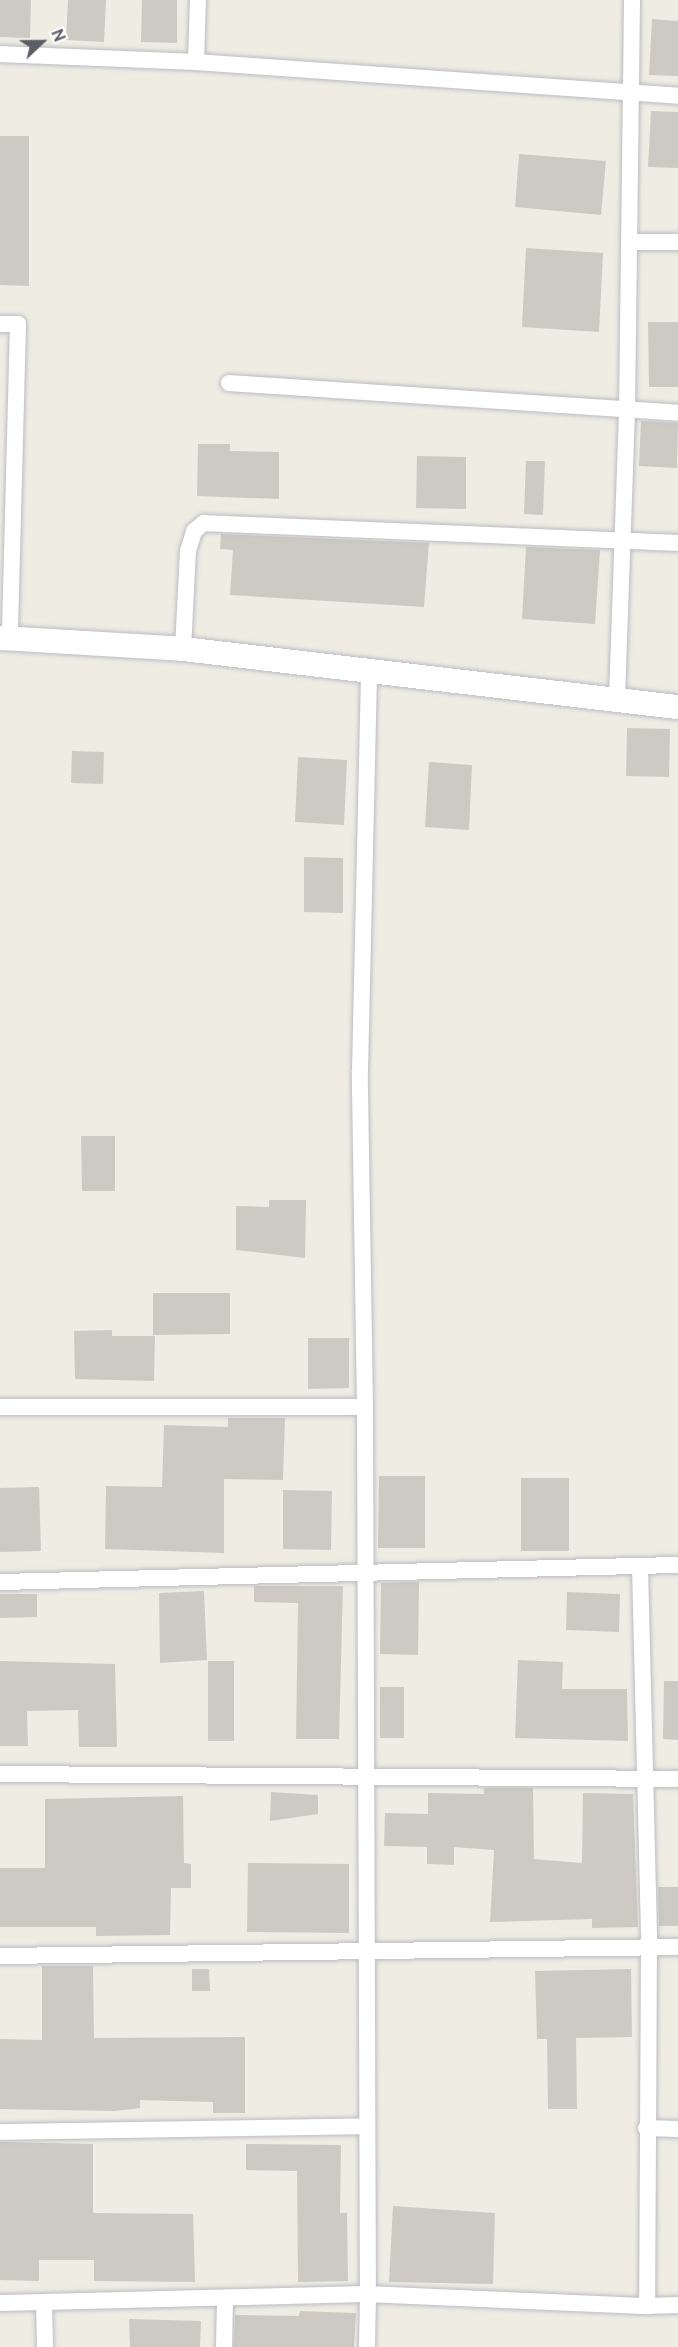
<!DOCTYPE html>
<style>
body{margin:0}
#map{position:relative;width:678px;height:2347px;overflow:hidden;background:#efede3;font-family:Ubuntu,sans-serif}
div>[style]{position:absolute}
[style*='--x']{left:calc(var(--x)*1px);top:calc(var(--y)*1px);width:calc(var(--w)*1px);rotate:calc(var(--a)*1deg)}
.building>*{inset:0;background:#cccac2}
.roads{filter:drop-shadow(0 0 2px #babcc3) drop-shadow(0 0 2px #babcc3)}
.street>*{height:16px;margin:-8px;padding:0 8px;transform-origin:8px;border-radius:8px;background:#fff}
.secondary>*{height:24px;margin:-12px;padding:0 12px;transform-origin:12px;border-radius:12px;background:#fff}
span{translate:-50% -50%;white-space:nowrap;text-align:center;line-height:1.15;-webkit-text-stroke:4.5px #fff;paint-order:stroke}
.north{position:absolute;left:12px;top:12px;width:60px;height:60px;-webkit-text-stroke:4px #fff;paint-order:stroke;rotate:68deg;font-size:16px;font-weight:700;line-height:24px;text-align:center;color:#5b5e65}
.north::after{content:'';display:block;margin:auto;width:21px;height:27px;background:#5b5e65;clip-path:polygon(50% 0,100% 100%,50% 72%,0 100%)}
</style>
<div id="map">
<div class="building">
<div style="clip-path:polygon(0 0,31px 0,30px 38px,0 37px)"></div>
<div style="clip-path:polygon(68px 0,106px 0,104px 42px,66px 40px)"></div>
<div style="clip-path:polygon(142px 0,177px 0,177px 43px,141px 42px)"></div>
<div style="clip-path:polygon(652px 19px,678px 21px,678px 76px,649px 75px)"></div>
<div style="clip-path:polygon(651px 111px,678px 112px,678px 168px,648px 167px)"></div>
<div style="clip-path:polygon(0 136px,29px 136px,29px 286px,0 285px)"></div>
<div style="clip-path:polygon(519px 154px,606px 161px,601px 215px,515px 207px)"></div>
<div style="clip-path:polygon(526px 248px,603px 253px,599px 332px,522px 327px)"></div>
<div style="clip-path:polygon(648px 322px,678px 322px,678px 387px,649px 387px)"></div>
<div style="clip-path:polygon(641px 421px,678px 423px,677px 468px,639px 466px)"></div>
<div style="clip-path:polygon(198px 444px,230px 444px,230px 451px,279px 452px,279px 499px,197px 496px)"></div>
<div style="clip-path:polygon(417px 456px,466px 457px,466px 509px,416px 508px)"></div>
<div style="clip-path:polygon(526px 461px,545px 461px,543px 515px,524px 514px)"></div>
<div style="clip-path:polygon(221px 534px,429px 543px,424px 607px,230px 595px,233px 550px,220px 549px)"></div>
<div style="clip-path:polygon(526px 547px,600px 550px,595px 624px,522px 619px)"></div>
<div style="clip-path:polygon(627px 728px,670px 729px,669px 777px,626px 776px)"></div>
<div style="clip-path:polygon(72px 751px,104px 752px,103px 784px,71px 783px)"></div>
<div style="clip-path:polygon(298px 757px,347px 760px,344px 825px,295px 822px)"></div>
<div style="clip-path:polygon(429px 762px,472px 765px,469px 830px,425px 827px)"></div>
<div style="clip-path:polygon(304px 857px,343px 858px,343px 913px,304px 912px)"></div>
<div style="clip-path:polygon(81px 1136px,115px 1136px,115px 1191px,82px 1191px)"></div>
<div style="clip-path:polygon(269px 1200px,306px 1200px,305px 1258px,236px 1250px,236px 1206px,269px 1207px)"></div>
<div style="clip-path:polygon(153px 1293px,230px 1293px,230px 1334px,153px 1335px)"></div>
<div style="clip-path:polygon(112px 1330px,112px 1336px,155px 1336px,154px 1381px,75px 1379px,74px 1331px)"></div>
<div style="clip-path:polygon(308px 1338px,349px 1338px,349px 1388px,308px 1389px)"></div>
<div style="clip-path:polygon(228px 1418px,285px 1418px,283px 1480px,224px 1479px,224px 1553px,105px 1549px,106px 1486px,162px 1487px,164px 1425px,228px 1427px)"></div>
<div style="clip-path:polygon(379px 1476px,425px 1476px,425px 1548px,378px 1548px)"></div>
<div style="clip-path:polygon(521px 1478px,569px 1478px,569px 1551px,521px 1551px)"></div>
<div style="clip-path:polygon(39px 1487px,41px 1551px,0 1552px,0 1488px)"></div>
<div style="clip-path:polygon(283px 1490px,332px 1491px,331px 1550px,283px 1549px)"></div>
<div style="clip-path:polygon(419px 1582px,418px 1655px,380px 1654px,381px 1583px)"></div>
<div style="clip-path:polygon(254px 1586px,343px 1586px,339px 1739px,296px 1739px,298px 1603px,254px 1602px)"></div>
<div style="clip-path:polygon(204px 1591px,207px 1660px,160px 1663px,159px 1593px)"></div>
<div style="clip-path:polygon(567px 1592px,620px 1594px,619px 1632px,566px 1630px)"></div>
<div style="clip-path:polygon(0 1594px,37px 1594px,37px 1617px,0 1618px)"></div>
<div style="clip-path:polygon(518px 1660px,563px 1662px,562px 1689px,627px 1689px,628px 1741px,515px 1738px)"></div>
<div style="clip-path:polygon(0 1661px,115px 1664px,117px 1747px,79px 1747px,78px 1710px,27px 1711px,28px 1746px,0 1746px)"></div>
<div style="clip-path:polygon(208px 1661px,234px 1661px,234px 1741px,208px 1741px)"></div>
<div style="clip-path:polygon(664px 1681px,678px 1681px,678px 1740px,663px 1739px)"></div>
<div style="clip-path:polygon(380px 1687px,404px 1687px,404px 1738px,380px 1738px)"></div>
<div style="clip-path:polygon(484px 1788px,533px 1788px,534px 1859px,582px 1863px,583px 1793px,633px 1794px,638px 1927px,592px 1928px,592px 1919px,490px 1922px,494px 1850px,454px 1847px,454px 1865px,427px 1864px,427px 1847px,384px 1846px,385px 1813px,428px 1814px,428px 1793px,484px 1794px)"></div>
<div style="clip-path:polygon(271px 1792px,318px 1795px,318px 1814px,270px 1821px)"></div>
<div style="clip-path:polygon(183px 1796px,184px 1863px,191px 1864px,191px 1888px,171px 1888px,170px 1935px,96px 1936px,96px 1927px,0 1927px,0 1868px,45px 1868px,45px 1799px)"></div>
<div style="clip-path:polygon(248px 1863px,349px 1864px,349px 1933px,247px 1932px)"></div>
<div style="clip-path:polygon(658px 1887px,678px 1887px,678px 1926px,659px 1926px)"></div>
<div style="clip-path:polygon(42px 1966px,93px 1966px,94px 2038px,245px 2037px,245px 2113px,213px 2113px,213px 2102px,140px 2100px,140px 2108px,115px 2111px,0 2109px,0 2039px,42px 2040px)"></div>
<div style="clip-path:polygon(192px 1969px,209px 1969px,210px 1991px,192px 1991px)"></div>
<div style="clip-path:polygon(631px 1969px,632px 2037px,576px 2038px,577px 2109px,548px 2109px,547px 2039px,537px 2039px,535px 1971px)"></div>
<div style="clip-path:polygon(0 2142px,93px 2144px,93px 2213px,193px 2214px,195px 2282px,94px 2281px,94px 2260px,39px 2260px,39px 2281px,0 2280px)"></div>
<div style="clip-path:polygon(246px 2144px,341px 2145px,340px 2213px,347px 2213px,348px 2281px,298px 2282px,297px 2171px,246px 2170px)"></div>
<div style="clip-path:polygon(393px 2206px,495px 2213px,493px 2284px,389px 2282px)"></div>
<div style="clip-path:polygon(300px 2311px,356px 2313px,354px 2347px,234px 2347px,235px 2315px,299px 2316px)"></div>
<div style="clip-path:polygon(129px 2319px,201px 2321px,200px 2347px,130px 2347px)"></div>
</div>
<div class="roads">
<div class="street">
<div style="--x:0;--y:54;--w:196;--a:2.3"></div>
<div style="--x:196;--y:62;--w:483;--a:4"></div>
<div style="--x:196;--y:62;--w:62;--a:-88.2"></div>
<div style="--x:630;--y:242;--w:48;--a:0"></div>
<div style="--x:0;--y:324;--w:18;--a:0"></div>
<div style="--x:18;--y:324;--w:313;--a:91.5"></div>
<div style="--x:229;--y:383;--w:450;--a:3.8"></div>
<div style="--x:183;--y:649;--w:98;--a:-87.1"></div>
<div style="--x:188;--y:551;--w:21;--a:-73"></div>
<div style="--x:194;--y:531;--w:13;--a:-39"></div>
<div style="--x:204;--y:523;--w:474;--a:2.4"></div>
<div style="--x:617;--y:698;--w:286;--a:-88"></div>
<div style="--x:627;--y:412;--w:412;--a:-89.3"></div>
<div style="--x:0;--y:1407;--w:365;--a:0"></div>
<div style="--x:365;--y:1407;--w:887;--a:89.81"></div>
<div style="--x:368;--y:2294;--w:368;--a:178.6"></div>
<div style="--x:365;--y:1407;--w:336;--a:-90.9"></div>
<div style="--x:360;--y:1071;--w:400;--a:-88.7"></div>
<div style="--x:640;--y:1566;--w:380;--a:88.6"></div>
<div style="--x:649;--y:1946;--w:360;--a:90.3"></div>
<div style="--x:647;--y:2306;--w:31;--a:-2"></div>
<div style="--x:0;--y:1582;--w:678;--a:-1.44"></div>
<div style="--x:0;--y:1774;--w:678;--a:0.42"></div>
<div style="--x:0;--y:1956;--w:678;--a:-0.76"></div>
<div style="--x:646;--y:2128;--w:32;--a:2"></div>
<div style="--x:0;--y:2132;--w:366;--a:-0.9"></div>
<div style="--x:44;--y:2302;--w:45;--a:88.7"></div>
<div style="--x:224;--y:2347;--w:49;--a:-88.8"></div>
<div style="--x:367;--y:2347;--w:53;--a:-88.9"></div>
<div style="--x:368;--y:2294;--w:279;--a:2.5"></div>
</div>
<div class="secondary">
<div style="--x:0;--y:638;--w:183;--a:3.4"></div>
<div style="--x:183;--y:649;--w:498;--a:6.7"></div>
</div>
</div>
<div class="north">N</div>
</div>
